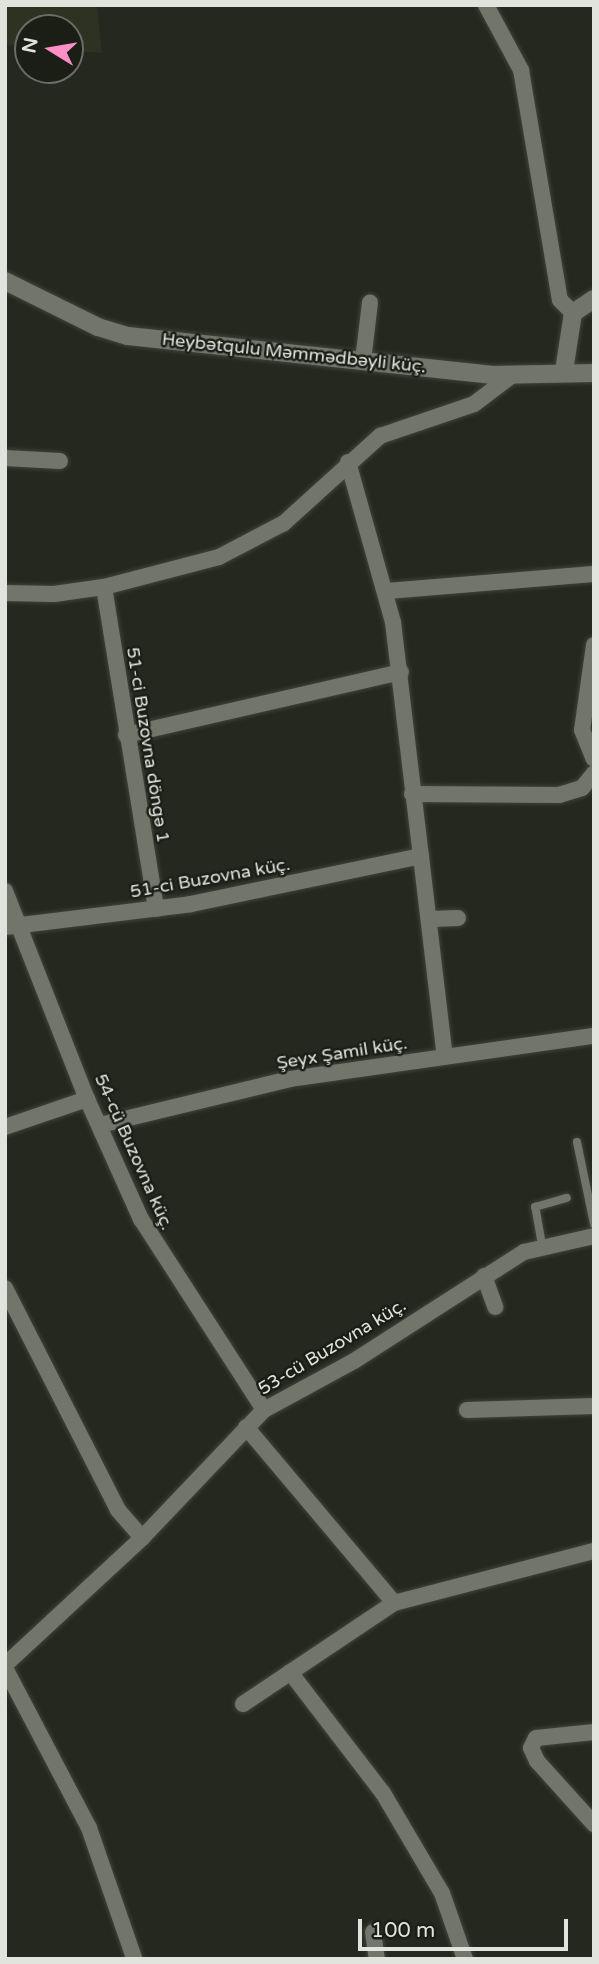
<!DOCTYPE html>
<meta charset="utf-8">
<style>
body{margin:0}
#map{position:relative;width:599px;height:1964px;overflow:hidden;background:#24281e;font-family:"Varela Round",sans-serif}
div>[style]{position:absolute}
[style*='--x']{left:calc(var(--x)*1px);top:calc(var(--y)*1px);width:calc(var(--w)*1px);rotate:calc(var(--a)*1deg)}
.built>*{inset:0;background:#2d3222}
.roads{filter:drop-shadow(0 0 2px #41433b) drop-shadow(0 0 2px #41433b)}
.service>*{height:8px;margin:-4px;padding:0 4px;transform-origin:4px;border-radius:4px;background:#72766a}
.minor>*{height:16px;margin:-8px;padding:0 8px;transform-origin:8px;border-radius:8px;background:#72766a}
.tertiary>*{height:18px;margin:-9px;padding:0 9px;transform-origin:9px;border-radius:9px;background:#72766a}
span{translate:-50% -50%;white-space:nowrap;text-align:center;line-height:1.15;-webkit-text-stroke:5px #1b1e15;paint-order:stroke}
.street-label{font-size:18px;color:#e1e3dd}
.frame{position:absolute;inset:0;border:7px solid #e1e3dd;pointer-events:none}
.north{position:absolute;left:14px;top:14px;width:70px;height:70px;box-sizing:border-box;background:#1b1e15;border:2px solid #6a6d65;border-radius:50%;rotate:281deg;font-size:19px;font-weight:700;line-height:28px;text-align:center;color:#e1e3dd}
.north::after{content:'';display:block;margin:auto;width:24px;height:32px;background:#fb8fc5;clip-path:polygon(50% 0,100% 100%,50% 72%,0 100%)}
.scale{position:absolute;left:358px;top:1919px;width:210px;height:32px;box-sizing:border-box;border:4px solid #e1e3dd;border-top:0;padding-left:9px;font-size:21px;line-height:24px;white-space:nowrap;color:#e1e3dd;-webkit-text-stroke:5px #1b1e15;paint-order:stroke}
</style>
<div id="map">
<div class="built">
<div style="clip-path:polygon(5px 5px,97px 5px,102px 53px,70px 51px,70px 28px,28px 28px,28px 47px,5px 45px)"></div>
</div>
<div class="roads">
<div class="service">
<div style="--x:577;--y:1142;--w:84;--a:78.3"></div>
<div style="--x:542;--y:1245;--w:39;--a:-100"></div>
<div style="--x:535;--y:1207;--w:33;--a:-16"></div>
</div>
<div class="minor">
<div style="--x:486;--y:5;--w:74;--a:61.7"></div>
<div style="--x:521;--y:70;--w:233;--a:80.4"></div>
<div style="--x:560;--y:300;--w:18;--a:45"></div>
<div style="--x:363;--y:361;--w:59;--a:-83.2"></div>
<div style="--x:5;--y:458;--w:55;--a:3.1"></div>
<div style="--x:348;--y:462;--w:166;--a:74.3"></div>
<div style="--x:393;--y:622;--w:437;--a:83.2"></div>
<div style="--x:104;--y:587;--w:326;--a:80.8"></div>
<div style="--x:386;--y:591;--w:209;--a:-4.7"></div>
<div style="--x:5;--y:593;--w:49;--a:1.2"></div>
<div style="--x:54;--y:594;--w:50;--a:-8"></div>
<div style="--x:104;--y:587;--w:119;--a:-14.6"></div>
<div style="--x:219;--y:557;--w:73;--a:-27.6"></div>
<div style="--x:284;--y:523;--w:130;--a:-42.2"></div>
<div style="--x:380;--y:436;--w:99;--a:-18.8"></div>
<div style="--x:474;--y:404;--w:46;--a:-37.1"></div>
<div style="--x:594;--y:645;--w:86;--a:98"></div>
<div style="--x:582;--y:730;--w:31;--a:68"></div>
<div style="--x:126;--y:735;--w:282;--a:-12.9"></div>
<div style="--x:412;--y:794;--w:147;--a:0.4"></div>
<div style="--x:559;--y:795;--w:24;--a:-17"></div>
<div style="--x:582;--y:788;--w:19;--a:-51"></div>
<div style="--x:5;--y:891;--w:224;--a:68.5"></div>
<div style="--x:87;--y:1099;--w:132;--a:65.8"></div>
<div style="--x:141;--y:1219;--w:227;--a:57.2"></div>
<div style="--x:431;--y:919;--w:27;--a:-2"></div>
<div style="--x:5;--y:927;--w:187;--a:-7"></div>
<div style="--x:191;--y:904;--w:235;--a:-11.8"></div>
<div style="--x:100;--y:1125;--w:195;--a:-13.6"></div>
<div style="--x:290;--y:1079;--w:307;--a:-8.1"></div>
<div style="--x:5;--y:1127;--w:87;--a:-18.9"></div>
<div style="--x:484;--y:1276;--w:33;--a:70"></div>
<div style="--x:5;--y:1288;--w:249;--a:63"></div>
<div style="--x:118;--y:1510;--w:37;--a:49"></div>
<div style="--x:467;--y:1410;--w:127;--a:-1.8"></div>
<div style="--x:246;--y:1427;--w:230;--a:49.9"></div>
<div style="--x:5;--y:1665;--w:187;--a:-42.8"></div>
<div style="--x:142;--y:1538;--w:177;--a:-46.4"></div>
<div style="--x:264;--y:1410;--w:102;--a:-28.6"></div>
<div style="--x:354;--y:1361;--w:202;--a:-32.7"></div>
<div style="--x:524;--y:1252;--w:72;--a:-12.9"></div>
<div style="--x:5;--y:1668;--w:181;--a:62.3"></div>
<div style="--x:89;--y:1828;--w:138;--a:70.9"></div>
<div style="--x:290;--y:1672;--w:153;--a:52.5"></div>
<div style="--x:383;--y:1793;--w:116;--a:59.5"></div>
<div style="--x:442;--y:1893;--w:70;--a:70.8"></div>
<div style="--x:243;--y:1704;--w:182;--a:-33.8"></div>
<div style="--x:394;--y:1603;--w:207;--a:-14.6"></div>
<div style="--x:594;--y:1732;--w:58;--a:174.1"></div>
<div style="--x:536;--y:1738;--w:11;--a:117"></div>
<div style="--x:531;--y:1748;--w:14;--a:65"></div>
<div style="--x:537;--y:1761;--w:85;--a:47.9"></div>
<div style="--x:373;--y:1932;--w:27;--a:82"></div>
</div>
<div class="tertiary">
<div style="--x:5;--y:281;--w:104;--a:26.3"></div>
<div style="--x:98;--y:327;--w:31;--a:17"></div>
<div style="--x:128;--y:336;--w:365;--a:6.1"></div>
<div style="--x:491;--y:375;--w:103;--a:-1.1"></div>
<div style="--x:564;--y:371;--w:59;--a:-81.2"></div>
<div style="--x:573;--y:313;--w:25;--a:-34"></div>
</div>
</div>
<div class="street-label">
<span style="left:294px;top:353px;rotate:6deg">Heybətqulu Məmmədbəyli küç.</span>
<span style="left:148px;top:745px;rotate:81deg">51-ci Buzovna döngə 1</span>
<span style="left:210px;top:878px;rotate:-10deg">51-ci Buzovna küç.</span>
<span style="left:342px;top:1053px;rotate:-9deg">Şeyx Şamil küç.</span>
<span style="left:134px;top:1152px;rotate:66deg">54-cü Buzovna küç.</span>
<span style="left:332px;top:1347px;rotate:-31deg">53-cü Buzovna küç.</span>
</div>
<div class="frame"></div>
<div class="north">N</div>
<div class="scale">100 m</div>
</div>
